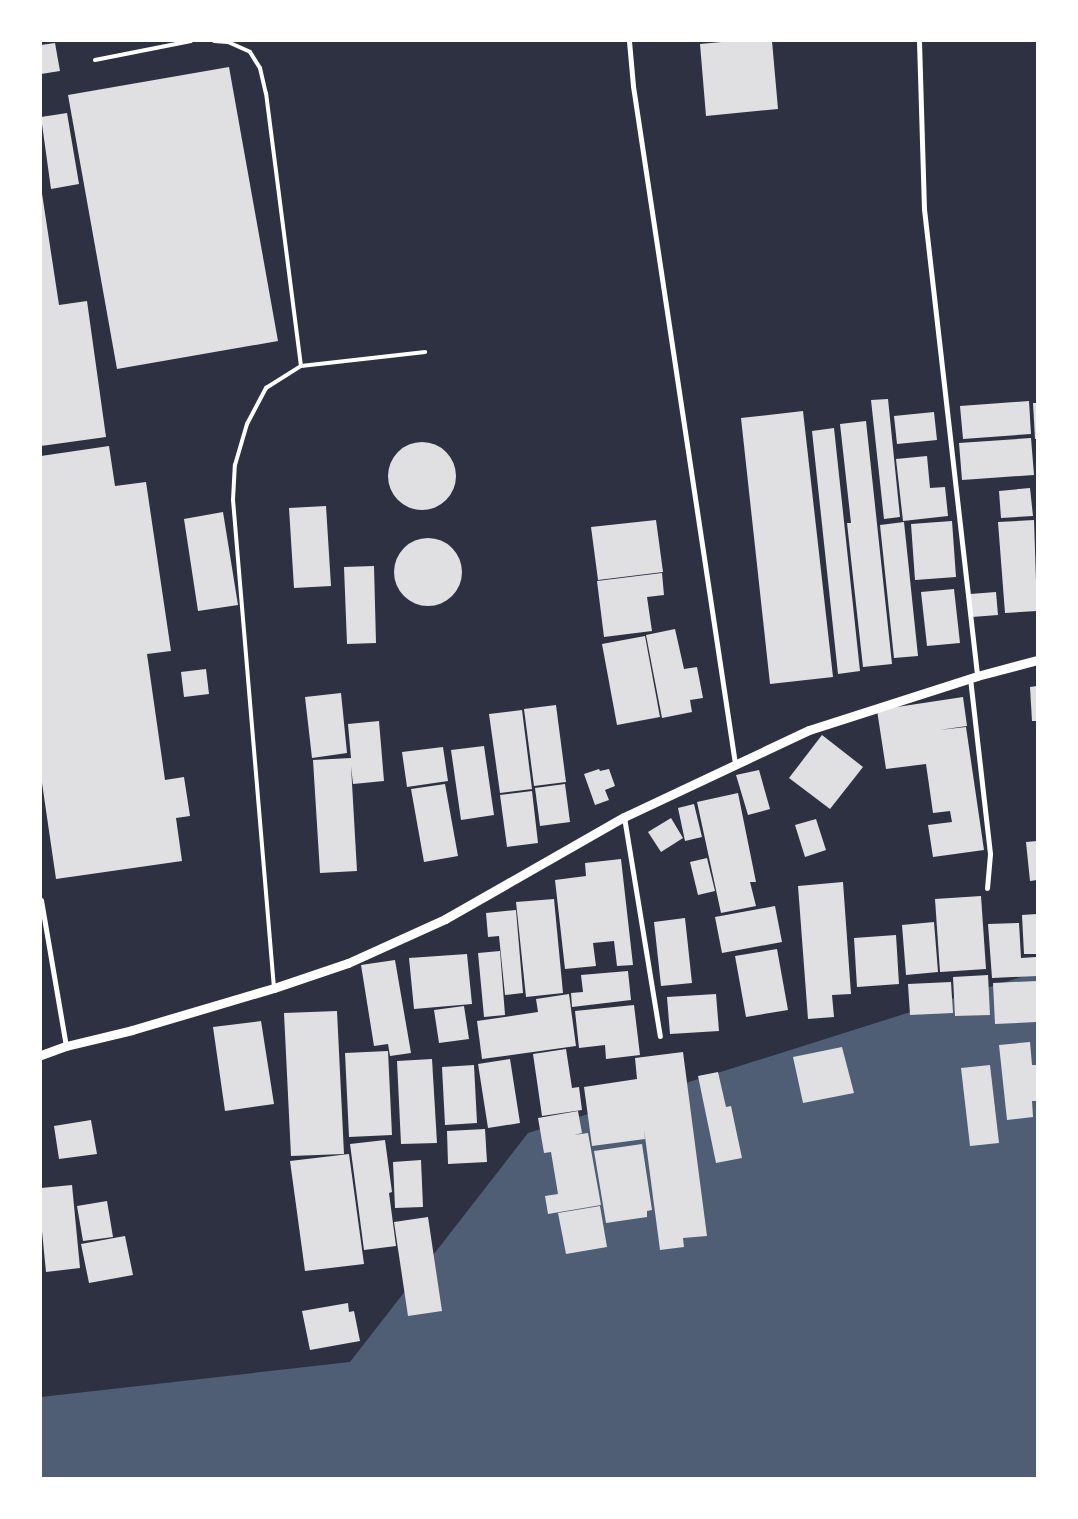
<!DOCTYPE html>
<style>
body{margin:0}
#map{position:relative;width:1078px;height:1519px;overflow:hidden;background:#2d3142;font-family:Georgia,serif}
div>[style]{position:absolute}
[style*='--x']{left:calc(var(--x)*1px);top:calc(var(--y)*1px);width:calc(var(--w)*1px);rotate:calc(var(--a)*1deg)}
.water>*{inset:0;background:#4f5d75}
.building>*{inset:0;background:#e0e0e3}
.round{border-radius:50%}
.service>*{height:4px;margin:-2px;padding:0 2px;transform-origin:2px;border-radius:2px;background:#fff}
.minor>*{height:5px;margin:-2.5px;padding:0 2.5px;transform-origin:2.5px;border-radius:2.5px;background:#fff}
.tertiary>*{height:9px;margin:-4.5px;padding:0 4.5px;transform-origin:4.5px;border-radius:4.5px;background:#fff}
span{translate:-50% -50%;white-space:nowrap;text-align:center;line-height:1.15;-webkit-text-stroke:4.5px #fff;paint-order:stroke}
.frame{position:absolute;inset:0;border:42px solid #fff;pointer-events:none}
</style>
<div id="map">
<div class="water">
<div style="clip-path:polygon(1037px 972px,1037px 1478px,41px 1478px,41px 1397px,350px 1362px,528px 1133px)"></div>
</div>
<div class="building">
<div style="clip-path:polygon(732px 41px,772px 41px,778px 109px,706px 116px,700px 44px)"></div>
<div style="clip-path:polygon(55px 43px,60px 71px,41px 74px,41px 45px)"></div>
<div style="clip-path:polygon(229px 67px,278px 341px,117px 369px,68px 95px)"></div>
<div style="clip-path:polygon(67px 113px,79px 184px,51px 189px,41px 117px)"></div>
<div style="clip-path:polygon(41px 187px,59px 305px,87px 301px,106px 437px,41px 446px)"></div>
<div style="clip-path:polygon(888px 399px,900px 517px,884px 519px,871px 400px)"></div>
<div style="clip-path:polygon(1029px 401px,1031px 434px,963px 439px,960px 406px)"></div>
<div style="clip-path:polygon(1033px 403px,1037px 403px,1037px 439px,1035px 439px)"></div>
<div style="clip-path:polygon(803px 411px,833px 677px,770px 684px,741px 418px)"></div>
<div style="clip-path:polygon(934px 412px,937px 440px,897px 444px,894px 416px)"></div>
<div style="clip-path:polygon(866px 421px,892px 664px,863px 667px,847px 523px,851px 523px,840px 424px)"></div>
<div style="clip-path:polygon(834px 428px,860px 671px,838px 674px,812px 431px)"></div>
<div style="clip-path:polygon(1031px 438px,1034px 475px,962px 480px,959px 443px)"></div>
<div class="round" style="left:388px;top:442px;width:68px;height:68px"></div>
<div style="clip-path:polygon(109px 446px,115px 486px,146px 482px,171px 651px,147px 654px,165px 780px,184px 777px,190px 816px,176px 818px,182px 861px,56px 879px,41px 776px,41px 456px)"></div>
<div style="clip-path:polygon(927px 456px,930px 488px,945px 487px,948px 516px,903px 521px,896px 459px)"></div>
<div style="clip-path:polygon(1030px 488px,1033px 516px,1001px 518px,999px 491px)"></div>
<div style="clip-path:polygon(326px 506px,331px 586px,294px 588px,289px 508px)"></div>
<div style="clip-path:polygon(223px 512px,238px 605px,198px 611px,184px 519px)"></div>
<div style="clip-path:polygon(656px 520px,663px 572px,598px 580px,591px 527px)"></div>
<div style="clip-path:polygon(1034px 520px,1037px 611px,1005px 613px,998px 522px)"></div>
<div style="clip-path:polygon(952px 521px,956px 577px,915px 580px,911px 524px)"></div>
<div style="clip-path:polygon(904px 522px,918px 656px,894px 658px,880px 525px)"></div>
<div class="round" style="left:394px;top:538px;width:68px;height:68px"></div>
<div style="clip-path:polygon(374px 566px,376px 643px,347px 644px,344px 567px)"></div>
<div style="clip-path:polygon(662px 573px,664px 595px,647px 597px,652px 631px,604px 637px,597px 581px)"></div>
<div style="clip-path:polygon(954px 589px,960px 643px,927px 646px,921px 592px)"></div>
<div style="clip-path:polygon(996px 592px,998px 615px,972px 617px,970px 594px)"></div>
<div style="clip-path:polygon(675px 629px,684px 669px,697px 667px,703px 698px,690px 700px,692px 712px,662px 718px,646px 635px)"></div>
<div style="clip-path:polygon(645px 636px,660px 717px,617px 725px,602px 644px)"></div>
<div style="clip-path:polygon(206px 669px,209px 694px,184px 697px,181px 672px)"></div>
<div style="clip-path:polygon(1037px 686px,1037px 721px,1032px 721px,1030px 687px)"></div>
<div style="clip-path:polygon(341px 693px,347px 753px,312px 758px,305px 697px)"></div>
<div style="clip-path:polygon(963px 697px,967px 726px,939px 730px,966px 727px,984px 850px,933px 857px,928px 825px,952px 822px,950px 811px,933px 813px,926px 764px,886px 769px,877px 710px)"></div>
<div style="clip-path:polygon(556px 705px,566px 782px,534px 786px,524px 709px)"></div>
<div style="clip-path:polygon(522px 710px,532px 789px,500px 793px,489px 714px)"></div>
<div style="clip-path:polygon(379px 721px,384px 781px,353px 784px,351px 766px,357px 871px,320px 873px,313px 760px,351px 758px,348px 724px)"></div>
<div style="clip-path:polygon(822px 735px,863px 767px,830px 809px,789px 778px)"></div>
<div style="clip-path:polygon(484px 746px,494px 815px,461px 820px,451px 750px)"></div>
<div style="clip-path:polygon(443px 747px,448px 781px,407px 787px,402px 752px)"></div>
<div style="clip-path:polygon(599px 769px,600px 771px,609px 769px,615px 786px,605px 790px,609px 800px,595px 805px,584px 774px)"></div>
<div style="clip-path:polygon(759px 770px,770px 809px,748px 815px,736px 775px)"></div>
<div style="clip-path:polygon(445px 784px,458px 856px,424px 862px,411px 789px)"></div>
<div style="clip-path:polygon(565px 784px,570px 822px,540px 826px,535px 788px)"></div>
<div style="clip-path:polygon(532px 791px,538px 843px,507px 847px,500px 795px)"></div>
<div style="clip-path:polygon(738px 793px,756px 882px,750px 882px,756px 906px,721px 913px,697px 802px)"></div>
<div style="clip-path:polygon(694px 804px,702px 837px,685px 841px,678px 808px)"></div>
<div style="clip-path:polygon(671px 818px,683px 838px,661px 852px,648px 832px)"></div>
<div style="clip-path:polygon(816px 819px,826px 850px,805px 857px,795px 825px)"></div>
<div style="clip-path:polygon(1037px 841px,1037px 880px,1030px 881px,1026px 842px)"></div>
<div style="clip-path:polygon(707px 858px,715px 891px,698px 895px,690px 862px)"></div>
<div style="clip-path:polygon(621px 859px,633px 965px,617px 966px,614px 941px,593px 943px,596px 966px,565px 969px,555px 880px,586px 876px,585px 863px)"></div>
<div style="clip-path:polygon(843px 882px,851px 994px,832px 995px,834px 1017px,808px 1019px,798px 886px)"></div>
<div style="clip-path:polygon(981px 896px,986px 969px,940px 972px,935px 899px)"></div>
<div style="clip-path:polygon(554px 899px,563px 993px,526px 997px,516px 902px)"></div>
<div style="clip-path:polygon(775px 906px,782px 942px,722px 953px,715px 917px)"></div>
<div style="clip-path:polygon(516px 910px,523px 993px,505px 995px,499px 936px,488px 937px,486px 913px)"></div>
<div style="clip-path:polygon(1037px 914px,1037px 954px,1024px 954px,1022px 915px)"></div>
<div style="clip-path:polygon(685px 918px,692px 983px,661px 986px,654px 922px)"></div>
<div style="clip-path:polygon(934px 922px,938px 972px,906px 975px,902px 925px)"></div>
<div style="clip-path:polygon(1019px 923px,1021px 958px,1036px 957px,1037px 976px,992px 978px,988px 924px)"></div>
<div style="clip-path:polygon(896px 935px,899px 984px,857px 987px,854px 938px)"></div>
<div style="clip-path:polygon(777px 949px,788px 1010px,746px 1017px,735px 956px)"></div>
<div style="clip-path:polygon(500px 951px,505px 1015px,484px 1017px,478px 953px)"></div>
<div style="clip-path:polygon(467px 954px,472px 1004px,414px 1009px,409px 958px)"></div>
<div style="clip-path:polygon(395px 960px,411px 1053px,390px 1056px,388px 1044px,374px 1046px,361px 965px)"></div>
<div style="clip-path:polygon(628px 971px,631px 1000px,572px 1007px,571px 993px,583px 992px,581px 975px)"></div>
<div style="clip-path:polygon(988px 975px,990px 1015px,955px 1016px,953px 977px)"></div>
<div style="clip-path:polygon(1037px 981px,1037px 1022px,995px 1024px,993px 983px)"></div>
<div style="clip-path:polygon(951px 982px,953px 1013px,910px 1015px,908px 984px)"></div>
<div style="clip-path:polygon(569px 994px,576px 1046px,482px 1059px,477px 1021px,538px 1012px,536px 999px)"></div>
<div style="clip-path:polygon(716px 994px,719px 1031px,670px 1034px,667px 997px)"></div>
<div style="clip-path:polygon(634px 1005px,640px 1055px,606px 1059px,605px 1045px,579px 1048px,575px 1011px)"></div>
<div style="clip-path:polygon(464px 1006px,469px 1039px,439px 1043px,434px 1010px)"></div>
<div style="clip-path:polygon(337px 1011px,344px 1154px,291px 1156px,284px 1013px)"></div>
<div style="clip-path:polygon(261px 1021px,274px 1104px,225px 1111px,213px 1027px)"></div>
<div style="clip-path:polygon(1030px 1042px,1032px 1065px,1037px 1065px,1037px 1101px,1032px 1101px,1033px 1117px,1007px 1120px,999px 1045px)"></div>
<div style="clip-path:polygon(842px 1047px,854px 1093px,803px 1103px,793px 1057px)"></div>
<div style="clip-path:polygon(566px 1049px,572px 1088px,579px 1087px,582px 1110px,542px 1116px,533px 1054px)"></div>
<div style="clip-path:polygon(388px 1051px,392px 1135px,349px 1137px,345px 1053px)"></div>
<div style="clip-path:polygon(683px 1052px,707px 1236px,683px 1238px,684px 1247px,660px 1250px,644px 1129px,645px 1139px,592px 1146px,584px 1087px,637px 1079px,635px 1058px)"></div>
<div style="clip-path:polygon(432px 1059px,437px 1143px,401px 1144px,397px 1061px)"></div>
<div style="clip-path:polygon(510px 1059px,520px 1123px,488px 1128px,478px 1064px)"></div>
<div style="clip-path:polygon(474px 1065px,477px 1123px,445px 1125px,442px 1067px)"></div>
<div style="clip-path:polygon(990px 1065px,999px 1143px,970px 1146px,961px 1068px)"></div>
<div style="clip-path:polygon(718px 1072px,726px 1107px,731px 1106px,742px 1158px,716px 1163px,698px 1076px)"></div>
<div style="clip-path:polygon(578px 1111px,582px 1133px,574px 1135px,588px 1133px,601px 1205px,548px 1214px,545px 1196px,558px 1194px,551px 1152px,544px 1153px,538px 1118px)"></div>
<div style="clip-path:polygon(91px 1120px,97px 1154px,59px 1159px,54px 1126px)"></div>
<div style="clip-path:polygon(485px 1129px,487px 1162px,448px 1164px,447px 1131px)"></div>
<div style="clip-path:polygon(385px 1140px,392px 1192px,389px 1193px,396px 1246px,364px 1250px,350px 1144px)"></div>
<div style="clip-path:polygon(642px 1144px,652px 1210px,647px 1211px,647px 1217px,606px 1223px,594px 1151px)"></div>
<div style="clip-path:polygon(349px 1154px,364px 1264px,305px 1271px,290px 1161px)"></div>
<div style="clip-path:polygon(421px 1160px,423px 1207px,395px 1208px,393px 1162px)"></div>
<div style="clip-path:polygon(72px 1185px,80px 1268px,46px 1272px,41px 1221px,41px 1188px)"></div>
<div style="clip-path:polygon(107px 1201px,113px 1237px,83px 1241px,77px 1206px)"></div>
<div style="clip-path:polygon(600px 1206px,607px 1247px,566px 1254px,558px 1213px)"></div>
<div style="clip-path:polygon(428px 1217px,442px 1311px,408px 1316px,394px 1222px)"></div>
<div style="clip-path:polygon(125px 1236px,133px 1275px,89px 1283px,81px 1244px)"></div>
<div style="clip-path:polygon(348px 1303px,349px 1312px,354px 1311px,360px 1341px,310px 1350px,302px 1311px)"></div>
</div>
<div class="service">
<div style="--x:214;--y:41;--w:14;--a:4"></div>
<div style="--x:228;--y:42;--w:24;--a:24"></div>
<div style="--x:250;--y:52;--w:19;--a:58"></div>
<div style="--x:260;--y:68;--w:26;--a:77"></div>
<div style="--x:266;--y:93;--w:275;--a:82.7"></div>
<div style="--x:95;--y:60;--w:98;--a:-11.2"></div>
<div style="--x:274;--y:988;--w:490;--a:-94.8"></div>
<div style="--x:233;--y:500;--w:35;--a:-87"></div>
<div style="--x:235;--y:465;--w:43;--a:-73.7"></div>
<div style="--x:247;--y:424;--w:41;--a:-62.2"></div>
<div style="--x:266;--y:388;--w:41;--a:-32.2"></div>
<div style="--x:301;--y:366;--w:125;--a:-6.4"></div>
</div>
<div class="minor">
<div style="--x:629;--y:41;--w:45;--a:84.9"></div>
<div style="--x:633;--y:86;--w:686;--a:81.44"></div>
<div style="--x:919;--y:41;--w:168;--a:88.3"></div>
<div style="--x:924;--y:209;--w:470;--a:83.5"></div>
<div style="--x:970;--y:678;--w:177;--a:83.5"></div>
<div style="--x:990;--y:854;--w:34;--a:95"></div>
<div style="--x:624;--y:817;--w:222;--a:80.7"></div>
<div style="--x:41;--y:900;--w:148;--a:80.3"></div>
</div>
<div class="tertiary">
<div style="--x:41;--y:1055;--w:27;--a:-20"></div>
<div style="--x:66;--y:1046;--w:68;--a:-13.6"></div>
<div style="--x:132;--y:1030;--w:148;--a:-16.5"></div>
<div style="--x:274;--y:988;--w:78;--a:-18.7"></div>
<div style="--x:348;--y:963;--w:107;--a:-24.4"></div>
<div style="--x:445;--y:919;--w:206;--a:-29.7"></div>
<div style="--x:624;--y:817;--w:204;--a:-25.2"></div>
<div style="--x:809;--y:730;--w:176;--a:-17.8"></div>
<div style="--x:977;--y:676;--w:62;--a:-14.9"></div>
</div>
<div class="frame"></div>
</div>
